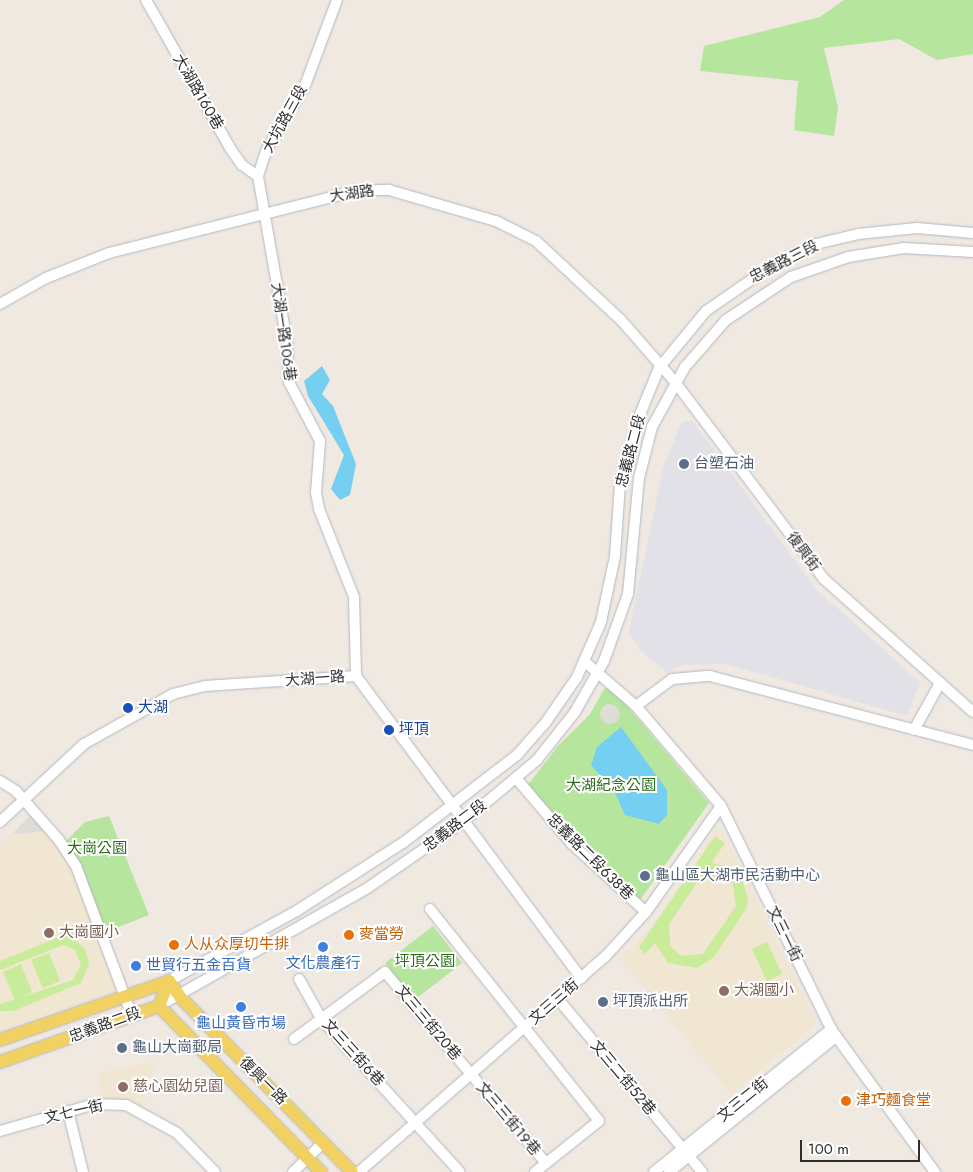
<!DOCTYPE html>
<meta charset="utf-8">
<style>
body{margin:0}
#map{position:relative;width:973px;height:1172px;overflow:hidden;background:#efe9e1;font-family:Jost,"Noto Sans TC",sans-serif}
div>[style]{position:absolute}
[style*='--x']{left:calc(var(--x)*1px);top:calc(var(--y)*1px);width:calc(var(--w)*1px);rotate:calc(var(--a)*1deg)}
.industrial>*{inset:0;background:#e3e1e8}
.education>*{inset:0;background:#f0e6d1}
.green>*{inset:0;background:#b6e59e}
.pitch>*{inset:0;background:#c9ec9a}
.plaza>*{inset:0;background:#dfdcd8}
.round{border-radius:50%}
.water>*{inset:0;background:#75cff0}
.roads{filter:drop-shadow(0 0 1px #b4b7c1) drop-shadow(0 0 1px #b4b7c1)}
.minor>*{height:10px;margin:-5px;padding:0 5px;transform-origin:5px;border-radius:5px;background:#fff}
.major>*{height:12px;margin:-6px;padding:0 6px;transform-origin:6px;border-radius:6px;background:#f2d163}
.dots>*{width:14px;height:14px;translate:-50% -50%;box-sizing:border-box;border:2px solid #fff;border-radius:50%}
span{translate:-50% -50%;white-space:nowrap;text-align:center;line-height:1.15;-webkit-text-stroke:4px #fff;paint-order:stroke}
.street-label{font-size:15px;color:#2e2e2e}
.service-label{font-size:15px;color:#4e5e75}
.left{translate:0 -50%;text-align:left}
.transit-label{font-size:15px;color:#164399}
.park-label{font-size:15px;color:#2c6e1b}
.education-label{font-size:15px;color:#785e54}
.food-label{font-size:15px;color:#c56008}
.shop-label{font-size:15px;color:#366cbe}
.scale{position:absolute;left:800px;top:1140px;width:120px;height:22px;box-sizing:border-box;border:2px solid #2e2e2e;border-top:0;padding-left:6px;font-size:15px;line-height:18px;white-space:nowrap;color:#2e2e2e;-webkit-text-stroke:4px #fff;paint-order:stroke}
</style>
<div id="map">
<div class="industrial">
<div style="clip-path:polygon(692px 420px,816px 589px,920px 682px,907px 716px,726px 664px,681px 665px,668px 673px,641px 651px,629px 632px,663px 468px,681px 423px)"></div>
</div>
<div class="education">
<div style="clip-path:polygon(716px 829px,722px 830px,817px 1024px,731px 1094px,621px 959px,654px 923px)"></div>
<div style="clip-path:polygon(48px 831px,79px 875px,116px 991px,0 1031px,0 845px,12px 834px)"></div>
<div style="clip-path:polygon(155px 1062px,142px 1109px,100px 1099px,98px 1073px)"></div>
</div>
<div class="green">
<div style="clip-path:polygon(844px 0,973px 0,973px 54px,937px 60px,899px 39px,824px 48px,838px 107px,834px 136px,794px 130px,798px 81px,700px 71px,704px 46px,820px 17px)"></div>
<div style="clip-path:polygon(611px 687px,709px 803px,638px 903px,553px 821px,527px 786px,558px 746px,590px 714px,604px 689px)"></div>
<div style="clip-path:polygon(109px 816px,149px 915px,106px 932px,64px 843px,85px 822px)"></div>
<div style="clip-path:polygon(433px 926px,462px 963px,413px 1001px,385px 963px)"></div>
</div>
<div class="pitch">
<div style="clip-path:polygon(evenodd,715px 836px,725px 843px,711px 863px,733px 868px,741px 876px,748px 898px,746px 909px,714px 957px,697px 968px,668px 963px,655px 943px,645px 954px,639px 947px,715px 836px,720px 875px,733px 884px,736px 906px,703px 954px,681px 956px,670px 946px,669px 924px,698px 881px,720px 875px)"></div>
<div style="clip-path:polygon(79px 929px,82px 935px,73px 938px,86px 950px,89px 965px,81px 983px,13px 1011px,0 1011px,0 1004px,73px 980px,81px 965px,75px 950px,63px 945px,0 970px,0 961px)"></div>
<div style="clip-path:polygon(767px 942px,782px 974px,767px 981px,752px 949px)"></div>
<div style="clip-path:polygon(49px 953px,60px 981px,43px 988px,31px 960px)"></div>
<div style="clip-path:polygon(21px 964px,32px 992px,15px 1000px,3px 972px)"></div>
</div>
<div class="plaza">
<div class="round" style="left:600px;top:704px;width:20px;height:20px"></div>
<div style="clip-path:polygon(31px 814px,48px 831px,12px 834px)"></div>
</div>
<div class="water">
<div style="clip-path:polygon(322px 366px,330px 380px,322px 394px,333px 406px,356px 464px,350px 495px,340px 500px,331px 489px,344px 455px,308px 396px,304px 381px)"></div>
<div style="clip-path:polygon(621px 727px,667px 790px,667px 815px,659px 824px,625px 815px,616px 795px,591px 765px,597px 747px)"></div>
</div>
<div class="roads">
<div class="minor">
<div style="--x:146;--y:0;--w:170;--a:60.4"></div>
<div style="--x:230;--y:148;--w:21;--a:55"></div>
<div style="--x:242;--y:165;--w:19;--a:35"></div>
<div style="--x:337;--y:0;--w:89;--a:110.5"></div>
<div style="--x:306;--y:83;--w:79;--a:120.5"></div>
<div style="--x:266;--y:151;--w:26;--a:108"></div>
<div style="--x:258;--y:176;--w:169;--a:80.1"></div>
<div style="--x:287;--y:342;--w:40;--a:87.1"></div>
<div style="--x:289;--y:382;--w:67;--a:62.3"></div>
<div style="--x:320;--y:441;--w:52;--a:94.4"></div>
<div style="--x:316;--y:493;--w:16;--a:79"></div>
<div style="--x:319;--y:509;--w:95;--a:68.3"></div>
<div style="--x:354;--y:597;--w:79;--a:88.5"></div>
<div style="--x:0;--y:304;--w:53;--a:-29.5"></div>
<div style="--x:46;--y:278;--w:68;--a:-21.6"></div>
<div style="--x:109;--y:253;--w:254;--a:-14.1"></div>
<div style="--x:355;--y:191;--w:34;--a:-2"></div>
<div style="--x:389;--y:190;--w:111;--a:16.2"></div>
<div style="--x:496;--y:221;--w:45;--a:26.6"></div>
<div style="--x:536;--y:241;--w:116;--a:42.9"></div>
<div style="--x:621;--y:320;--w:82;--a:48.9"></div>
<div style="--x:675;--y:382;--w:246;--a:52.9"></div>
<div style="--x:823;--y:578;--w:201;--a:41.8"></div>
<div style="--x:584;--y:661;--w:69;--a:40.9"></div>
<div style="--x:636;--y:706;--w:131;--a:49.6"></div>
<div style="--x:721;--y:806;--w:249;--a:63.7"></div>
<div style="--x:831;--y:1029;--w:177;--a:54"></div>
<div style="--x:356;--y:676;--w:377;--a:53.3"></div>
<div style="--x:636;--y:706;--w:45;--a:-36.9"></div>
<div style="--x:672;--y:679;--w:38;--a:-5"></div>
<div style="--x:710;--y:676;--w:272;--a:14.7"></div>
<div style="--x:914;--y:730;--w:54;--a:-61"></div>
<div style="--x:516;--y:778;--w:87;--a:49.7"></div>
<div style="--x:572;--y:844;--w:100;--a:42.6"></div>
<div style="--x:0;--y:781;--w:19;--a:32"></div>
<div style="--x:16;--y:791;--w:65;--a:48.7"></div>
<div style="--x:59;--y:840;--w:31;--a:57"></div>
<div style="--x:76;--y:866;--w:160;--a:69.5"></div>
<div style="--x:0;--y:822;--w:115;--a:-42.9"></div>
<div style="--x:84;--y:744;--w:102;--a:-29.3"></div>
<div style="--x:173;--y:694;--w:33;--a:-14"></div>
<div style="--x:205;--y:686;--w:151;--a:-3.8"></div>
<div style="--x:430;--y:909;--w:271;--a:51.4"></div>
<div style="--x:599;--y:1121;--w:82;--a:141.4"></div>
<div style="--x:299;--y:979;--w:47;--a:60.7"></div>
<div style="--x:322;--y:1020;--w:205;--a:47.8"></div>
<div style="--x:169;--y:981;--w:147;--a:-28.8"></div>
<div style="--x:298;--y:910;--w:126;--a:-32.7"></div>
<div style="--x:404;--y:842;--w:143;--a:-37.6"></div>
<div style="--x:517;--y:755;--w:44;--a:-48.7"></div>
<div style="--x:546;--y:722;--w:55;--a:-55.4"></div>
<div style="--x:577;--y:677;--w:60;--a:-66.4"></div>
<div style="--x:601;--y:622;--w:67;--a:-78"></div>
<div style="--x:615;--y:556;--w:71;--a:-86"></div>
<div style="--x:620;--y:485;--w:71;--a:-74.4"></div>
<div style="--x:639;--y:417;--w:53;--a:-67.8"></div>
<div style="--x:659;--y:368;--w:74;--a:-50.5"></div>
<div style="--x:706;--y:311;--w:86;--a:-34.6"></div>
<div style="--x:777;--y:262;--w:43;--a:-24.8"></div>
<div style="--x:816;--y:244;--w:43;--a:-13.4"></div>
<div style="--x:858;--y:234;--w:59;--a:-5.8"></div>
<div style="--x:917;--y:228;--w:56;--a:5.1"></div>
<div style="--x:558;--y:999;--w:225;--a:50.2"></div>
<div style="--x:159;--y:1006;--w:241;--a:-29.5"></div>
<div style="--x:369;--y:887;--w:116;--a:-34.8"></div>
<div style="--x:464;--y:821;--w:95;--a:-39.9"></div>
<div style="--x:537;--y:760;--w:61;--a:-51.6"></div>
<div style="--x:575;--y:712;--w:59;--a:-60.4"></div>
<div style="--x:604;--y:661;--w:71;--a:-70.3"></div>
<div style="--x:628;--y:594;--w:117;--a:-84.6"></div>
<div style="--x:639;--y:478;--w:53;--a:-75.7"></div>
<div style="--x:652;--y:427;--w:68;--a:-61.2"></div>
<div style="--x:685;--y:367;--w:62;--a:-48.9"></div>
<div style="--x:726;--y:320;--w:78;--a:-33.5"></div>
<div style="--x:791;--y:277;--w:60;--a:-19.3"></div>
<div style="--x:848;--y:257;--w:57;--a:-9.1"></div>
<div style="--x:904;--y:248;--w:69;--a:3.3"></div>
<div style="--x:294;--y:1039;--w:113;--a:-36.4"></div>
<div style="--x:385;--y:972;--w:250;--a:49.9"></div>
<div style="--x:68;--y:1111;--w:63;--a:76.2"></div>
<div style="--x:0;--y:1131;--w:99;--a:-15.9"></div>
<div style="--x:95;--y:1104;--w:31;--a:2"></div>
<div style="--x:126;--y:1105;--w:58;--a:28.8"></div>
<div style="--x:177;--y:1133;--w:54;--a:45.7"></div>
<div style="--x:293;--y:1172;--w:43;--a:-44.1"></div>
<div style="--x:359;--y:1172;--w:327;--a:-41.2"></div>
<div style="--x:605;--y:957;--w:61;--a:-47.7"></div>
<div style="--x:646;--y:912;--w:130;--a:-54.7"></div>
<div style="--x:654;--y:1172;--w:228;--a:-38.9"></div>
<div style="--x:669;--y:1172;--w:215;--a:-39"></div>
</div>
<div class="major">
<div style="--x:169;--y:981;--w:19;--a:55"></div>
<div style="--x:180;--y:997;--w:245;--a:45.5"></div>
<div style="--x:159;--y:1006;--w:232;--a:45.7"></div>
<div style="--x:159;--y:1006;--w:27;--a:-68"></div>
<div style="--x:0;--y:1040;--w:179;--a:-19.2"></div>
<div style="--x:0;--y:1062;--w:169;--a:-19.4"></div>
</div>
</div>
<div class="dots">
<div style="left:684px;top:464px;background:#5c6f8a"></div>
<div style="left:128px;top:708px;background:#1a4fb4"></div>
<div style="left:389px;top:730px;background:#1a4fb4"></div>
<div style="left:645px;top:876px;background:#5c6f8a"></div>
<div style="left:49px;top:933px;background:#8d6e63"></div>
<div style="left:349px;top:935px;background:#e8710a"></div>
<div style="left:174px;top:945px;background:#e8710a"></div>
<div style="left:323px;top:947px;background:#3f7fe0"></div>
<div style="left:136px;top:966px;background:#3f7fe0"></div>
<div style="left:724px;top:991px;background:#8d6e63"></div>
<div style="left:603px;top:1002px;background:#5c6f8a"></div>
<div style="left:241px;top:1007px;background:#3f7fe0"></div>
<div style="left:122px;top:1048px;background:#5c6f8a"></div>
<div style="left:123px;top:1087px;background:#8d6e63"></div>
<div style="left:846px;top:1101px;background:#e8710a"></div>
</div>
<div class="street-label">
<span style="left:198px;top:92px;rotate:60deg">大湖路160巷</span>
<span style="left:285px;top:119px;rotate:-61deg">大坑路三段</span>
<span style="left:352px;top:194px;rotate:-8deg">大湖路</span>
<span style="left:784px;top:262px;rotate:-27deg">忠義路三段</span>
<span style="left:283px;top:332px;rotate:82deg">大湖一路106巷</span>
<span style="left:631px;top:451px;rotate:-75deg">忠義路二段</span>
<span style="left:803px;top:552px;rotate:53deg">復興街</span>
<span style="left:315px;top:679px;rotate:-4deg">大湖一路</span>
<span style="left:455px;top:826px;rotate:-37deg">忠義路二段</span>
<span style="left:590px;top:857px;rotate:45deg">忠義路二段638巷</span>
<span style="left:784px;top:934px;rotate:64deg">文三一街</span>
<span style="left:554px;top:1002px;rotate:-41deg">文三三街</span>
<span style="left:428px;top:1023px;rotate:50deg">文三三街20巷</span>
<span style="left:105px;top:1025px;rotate:-20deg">忠義路二段</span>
<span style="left:353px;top:1053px;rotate:48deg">文三三街6巷</span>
<span style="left:623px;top:1078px;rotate:50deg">文三二街52巷</span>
<span style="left:263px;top:1081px;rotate:45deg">復興一路</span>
<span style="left:743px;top:1100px;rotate:-39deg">文三二街</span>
<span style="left:74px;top:1112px;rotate:-13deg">文七一街</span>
<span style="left:508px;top:1119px;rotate:50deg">文三三街19巷</span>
</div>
<div class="service-label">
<span class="left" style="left:694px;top:464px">台塑石油</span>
<span class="left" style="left:655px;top:876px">龜山區大湖市民活動中心</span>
<span class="left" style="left:613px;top:1002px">坪頂派出所</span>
<span class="left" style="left:132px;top:1048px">龜山大崗郵局</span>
</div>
<div class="transit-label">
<span class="left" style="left:138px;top:708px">大湖</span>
<span class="left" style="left:399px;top:730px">坪頂</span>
</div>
<div class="park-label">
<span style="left:611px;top:786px">大湖紀念公園</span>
<span style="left:97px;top:849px">大崗公園</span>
<span style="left:425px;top:962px">坪頂公園</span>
</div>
<div class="education-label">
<span class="left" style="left:59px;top:933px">大崗國小</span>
<span class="left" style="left:734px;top:991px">大湖國小</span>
<span class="left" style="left:133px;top:1087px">慈心園幼兒園</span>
</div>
<div class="food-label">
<span class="left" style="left:359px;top:935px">麥當勞</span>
<span class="left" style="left:184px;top:945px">人从众厚切牛排</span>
<span class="left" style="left:856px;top:1101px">津巧麵食堂</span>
</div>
<div class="shop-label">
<span style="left:323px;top:964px">文化農產行</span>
<span class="left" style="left:146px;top:966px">世貿行五金百貨</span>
<span style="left:241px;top:1024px">龜山黃昏市場</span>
</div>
<div class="scale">100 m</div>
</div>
